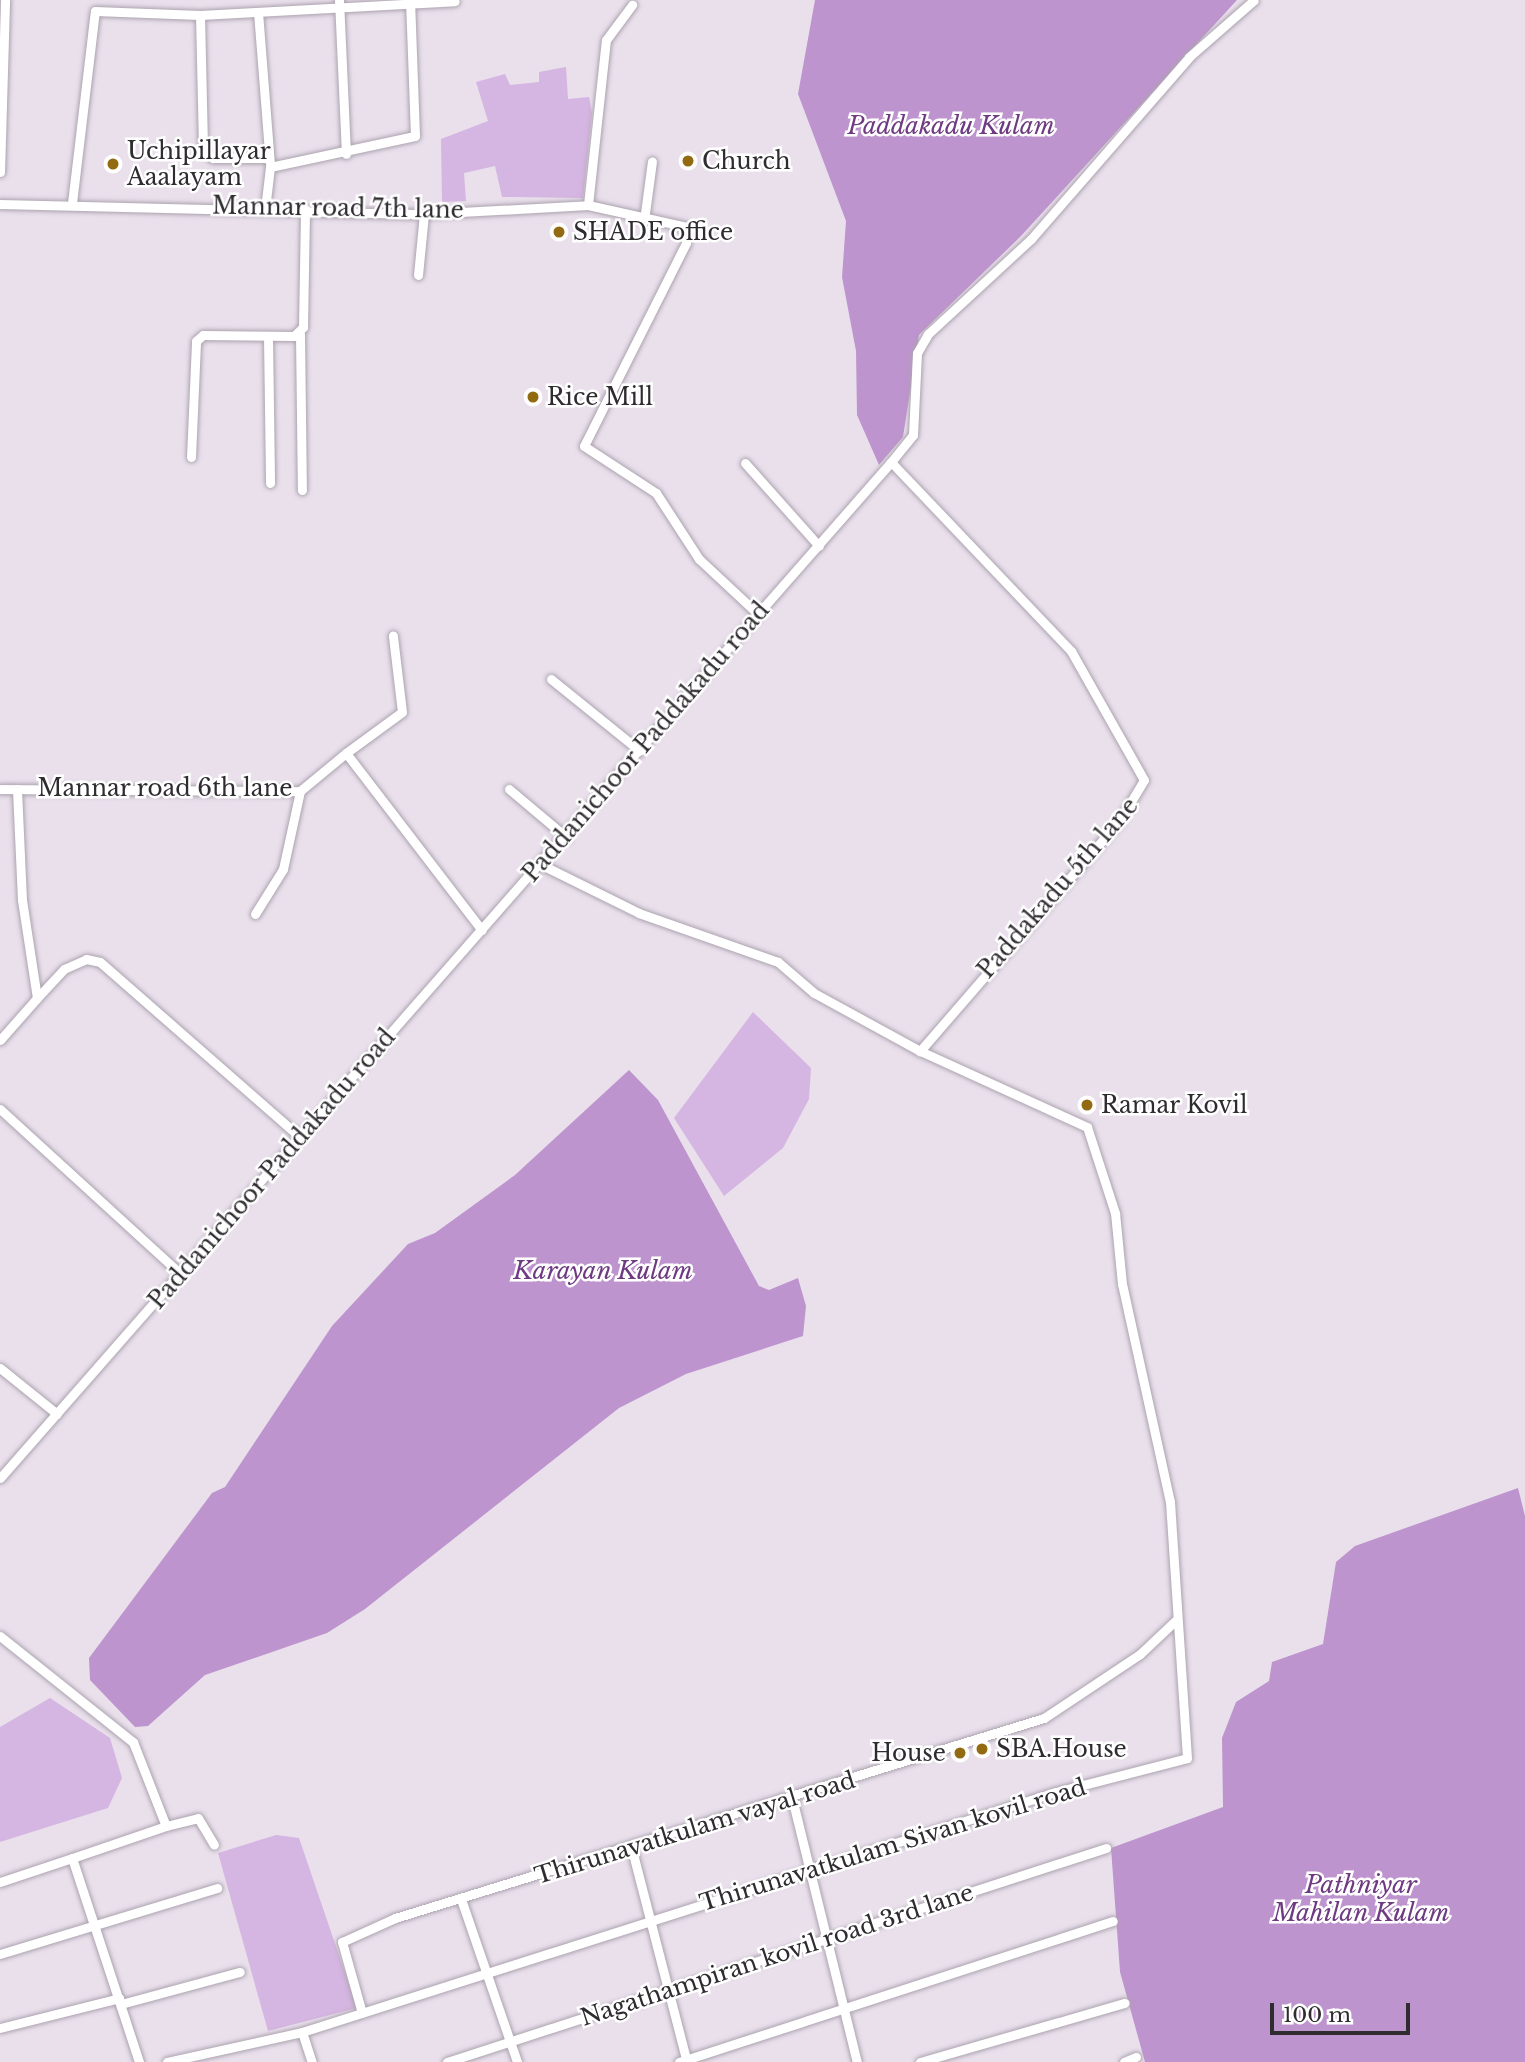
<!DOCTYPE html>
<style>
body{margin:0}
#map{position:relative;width:1525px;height:2062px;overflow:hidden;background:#e9e0ec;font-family:"Libre Baskerville",serif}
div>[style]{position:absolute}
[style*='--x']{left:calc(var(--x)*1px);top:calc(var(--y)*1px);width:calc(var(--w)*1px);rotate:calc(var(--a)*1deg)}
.green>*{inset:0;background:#d5b5e1}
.water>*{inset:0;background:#be94ce}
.roads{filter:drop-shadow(0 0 2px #aca3af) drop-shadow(0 0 2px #aca3af)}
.minor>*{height:9px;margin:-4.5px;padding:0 4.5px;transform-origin:4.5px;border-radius:4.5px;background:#fff}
.dots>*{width:19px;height:19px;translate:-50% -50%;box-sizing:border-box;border:4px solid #fff;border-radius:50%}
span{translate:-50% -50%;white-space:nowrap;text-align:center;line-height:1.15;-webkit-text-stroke:5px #fff;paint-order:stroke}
.poi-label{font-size:23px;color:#2f2c30}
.left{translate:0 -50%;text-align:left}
.right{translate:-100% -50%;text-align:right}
.street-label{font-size:23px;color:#2f2c30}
.water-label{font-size:24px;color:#6e3a81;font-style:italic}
.scale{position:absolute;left:1270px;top:2003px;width:140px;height:32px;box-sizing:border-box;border:4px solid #2f2c30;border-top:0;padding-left:9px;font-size:21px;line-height:24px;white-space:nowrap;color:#2f2c30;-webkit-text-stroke:5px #fff;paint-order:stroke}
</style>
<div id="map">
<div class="green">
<div style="clip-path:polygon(566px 67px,568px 99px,589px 97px,592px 113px,583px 198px,502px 197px,495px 166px,464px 173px,466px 201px,442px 202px,441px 139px,488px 121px,476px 82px,505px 74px,510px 85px,539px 82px,539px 72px)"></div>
<div style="clip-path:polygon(753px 1012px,811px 1068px,809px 1099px,783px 1148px,724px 1196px,674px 1118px)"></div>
<div style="clip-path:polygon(50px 1698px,110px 1738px,122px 1778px,108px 1808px,0 1842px,0 1727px)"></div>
<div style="clip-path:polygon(276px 1835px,299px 1838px,357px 2008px,268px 2031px,218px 1853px)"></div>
</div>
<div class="water">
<div style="clip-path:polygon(815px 0,1237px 0,1021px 236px,919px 335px,903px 437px,879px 465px,857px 415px,856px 351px,842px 277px,846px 221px,798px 94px)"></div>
<div style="clip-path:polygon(629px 1070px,658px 1100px,759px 1286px,769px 1290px,798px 1278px,806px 1306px,803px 1336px,686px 1374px,619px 1408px,365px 1609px,327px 1633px,205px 1675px,148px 1726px,135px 1727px,90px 1680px,89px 1658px,212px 1493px,225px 1487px,332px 1326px,408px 1244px,435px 1233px,515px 1175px)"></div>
<div style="clip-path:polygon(1518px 1488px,1525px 1516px,1525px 2062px,1145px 2062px,1120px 1972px,1111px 1848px,1223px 1807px,1222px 1738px,1236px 1702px,1269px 1681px,1272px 1662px,1323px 1644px,1336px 1562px,1355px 1546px)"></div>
</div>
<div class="roads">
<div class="minor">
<div style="--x:339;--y:0;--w:154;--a:87.4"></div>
<div style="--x:258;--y:12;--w:151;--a:85.5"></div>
<div style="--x:200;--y:15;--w:135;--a:88.7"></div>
<div style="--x:203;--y:150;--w:13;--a:39"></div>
<div style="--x:213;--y:158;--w:56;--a:0"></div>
<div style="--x:0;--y:172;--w:172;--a:-88.3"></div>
<div style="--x:72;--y:203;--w:193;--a:-83.2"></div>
<div style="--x:95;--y:11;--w:105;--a:2.2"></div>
<div style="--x:200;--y:15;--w:255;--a:-3.1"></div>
<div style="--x:0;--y:204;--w:424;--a:1.4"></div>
<div style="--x:424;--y:214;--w:164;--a:-3.1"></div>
<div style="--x:588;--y:205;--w:101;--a:12.5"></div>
<div style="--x:687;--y:227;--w:16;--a:94"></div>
<div style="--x:686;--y:243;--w:227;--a:116.7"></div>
<div style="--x:584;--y:446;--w:86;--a:33.1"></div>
<div style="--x:656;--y:493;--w:79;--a:56.9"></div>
<div style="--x:699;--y:559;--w:81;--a:43"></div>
<div style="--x:588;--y:205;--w:166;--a:-83.8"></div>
<div style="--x:606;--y:40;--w:44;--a:-53.4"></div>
<div style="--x:265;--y:209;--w:42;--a:-83.2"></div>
<div style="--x:270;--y:167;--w:148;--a:-12.1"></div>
<div style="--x:415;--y:136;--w:136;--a:-92.1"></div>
<div style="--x:645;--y:213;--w:52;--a:-82.3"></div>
<div style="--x:418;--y:275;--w:61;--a:-84.4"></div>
<div style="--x:300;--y:334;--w:156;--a:89.3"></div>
<div style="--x:268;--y:336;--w:147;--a:89.2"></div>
<div style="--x:191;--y:457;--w:116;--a:-87.5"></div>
<div style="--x:196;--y:341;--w:9;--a:-41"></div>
<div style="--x:203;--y:335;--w:91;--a:0.6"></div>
<div style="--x:294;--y:336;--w:13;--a:-45"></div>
<div style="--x:303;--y:327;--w:118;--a:-89"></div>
<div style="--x:891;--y:462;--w:261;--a:46.4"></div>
<div style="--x:1071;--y:651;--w:148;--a:60.5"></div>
<div style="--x:1144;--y:780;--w:47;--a:121"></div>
<div style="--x:1120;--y:820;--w:306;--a:130.9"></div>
<div style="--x:745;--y:463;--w:111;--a:48.3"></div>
<div style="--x:551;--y:679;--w:114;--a:39"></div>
<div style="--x:346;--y:753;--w:69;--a:-36.2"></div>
<div style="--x:402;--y:712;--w:77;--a:-96.8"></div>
<div style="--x:0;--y:789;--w:300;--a:0.4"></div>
<div style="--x:300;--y:791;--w:60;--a:-39.6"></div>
<div style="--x:346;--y:753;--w:223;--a:52.5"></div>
<div style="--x:509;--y:789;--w:75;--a:40.1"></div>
<div style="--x:255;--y:914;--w:53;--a:-58.1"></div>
<div style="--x:283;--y:869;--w:80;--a:-77.7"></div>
<div style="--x:37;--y:998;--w:40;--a:-47"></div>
<div style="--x:64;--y:969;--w:24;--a:-24"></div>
<div style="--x:86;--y:959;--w:14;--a:12"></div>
<div style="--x:100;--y:962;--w:264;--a:41.2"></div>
<div style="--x:0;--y:1040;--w:56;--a:-48.6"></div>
<div style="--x:37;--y:998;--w:99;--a:-98.7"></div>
<div style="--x:22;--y:900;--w:111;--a:-92.6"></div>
<div style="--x:0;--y:1109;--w:245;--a:42.4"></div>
<div style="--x:0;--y:1368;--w:73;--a:38.9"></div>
<div style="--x:0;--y:1478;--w:1351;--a:-48.75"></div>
<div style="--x:891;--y:462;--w:35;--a:-51"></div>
<div style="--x:913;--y:435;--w:82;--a:-87.2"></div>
<div style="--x:917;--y:353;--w:22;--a:-60"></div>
<div style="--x:928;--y:334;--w:140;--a:-42.7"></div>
<div style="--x:1031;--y:239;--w:241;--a:-49"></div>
<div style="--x:1189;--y:57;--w:86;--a:-41.2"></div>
<div style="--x:0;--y:1636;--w:170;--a:38.6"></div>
<div style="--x:133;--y:1742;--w:90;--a:68.6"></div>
<div style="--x:166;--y:1826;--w:99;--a:161.2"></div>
<div style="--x:72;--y:1858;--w:215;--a:71.8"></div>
<div style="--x:792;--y:1798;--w:272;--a:76.2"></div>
<div style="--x:166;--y:1826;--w:33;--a:-14"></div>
<div style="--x:198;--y:1818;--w:31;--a:59"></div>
<div style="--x:631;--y:1846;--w:223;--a:75.5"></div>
<div style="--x:0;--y:1882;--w:76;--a:-18.4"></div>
<div style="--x:462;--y:1902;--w:169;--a:71"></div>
<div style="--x:0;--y:1954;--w:227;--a:-16.9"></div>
<div style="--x:121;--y:2004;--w:123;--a:-15.1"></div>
<div style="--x:362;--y:2013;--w:74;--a:-105.7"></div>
<div style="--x:342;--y:1942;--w:58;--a:-24.4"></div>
<div style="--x:395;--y:1918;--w:679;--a:-17.13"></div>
<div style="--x:1044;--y:1718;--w:115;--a:-33.7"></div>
<div style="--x:1140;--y:1654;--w:50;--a:-43.4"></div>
<div style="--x:0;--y:2028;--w:123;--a:-14.1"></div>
<div style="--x:302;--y:2032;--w:32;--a:72"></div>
<div style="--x:167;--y:2062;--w:138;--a:-12.5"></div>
<div style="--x:302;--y:2032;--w:791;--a:-17.66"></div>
<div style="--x:1056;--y:1792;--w:135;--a:-14.5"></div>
<div style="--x:1187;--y:1758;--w:257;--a:-93.8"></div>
<div style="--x:1170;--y:1502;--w:223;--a:-102.4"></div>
<div style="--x:1122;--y:1284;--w:71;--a:-95.6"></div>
<div style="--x:1115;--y:1213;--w:90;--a:-108"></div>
<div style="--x:1087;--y:1127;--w:183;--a:-155.5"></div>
<div style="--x:920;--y:1051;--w:121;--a:-151.3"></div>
<div style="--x:814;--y:993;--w:48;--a:-139.3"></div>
<div style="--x:778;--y:962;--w:147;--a:-160.6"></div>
<div style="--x:639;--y:913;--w:108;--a:-153.7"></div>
<div style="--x:447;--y:2062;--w:693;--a:-17.99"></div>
<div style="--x:679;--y:2062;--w:456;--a:-18"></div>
<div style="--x:920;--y:2062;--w:213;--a:-16.1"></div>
<div style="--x:1124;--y:2062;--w:13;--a:-23"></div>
</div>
</div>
<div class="dots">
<div style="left:688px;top:161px;background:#916a11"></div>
<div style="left:113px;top:164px;background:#916a11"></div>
<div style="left:559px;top:232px;background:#916a11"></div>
<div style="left:533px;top:397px;background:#916a11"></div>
<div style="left:1087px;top:1105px;background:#916a11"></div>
<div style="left:982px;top:1749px;background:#916a11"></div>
<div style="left:960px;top:1753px;background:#916a11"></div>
</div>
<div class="poi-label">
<span class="left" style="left:127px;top:164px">Uchipillayar<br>Aaalayam</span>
<span class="left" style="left:702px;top:161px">Church</span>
<span class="left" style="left:573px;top:232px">SHADE office</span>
<span class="left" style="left:547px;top:397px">Rice Mill</span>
<span class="left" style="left:1101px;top:1105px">Ramar Kovil</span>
<span class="left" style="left:996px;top:1749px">SBA.House</span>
<span class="right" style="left:946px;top:1753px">House</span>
</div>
<div class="street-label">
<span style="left:338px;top:208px;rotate:1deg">Mannar road 7th lane</span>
<span style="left:646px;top:742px;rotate:-49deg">Paddanichoor Paddakadu road</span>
<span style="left:165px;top:788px">Mannar road 6th lane</span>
<span style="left:1058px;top:888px;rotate:-49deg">Paddakadu 5th lane</span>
<span style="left:272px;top:1169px;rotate:-49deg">Paddanichoor Paddakadu road</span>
<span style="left:695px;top:1828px;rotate:-17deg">Thirunavatkulam vayal road</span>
<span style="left:893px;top:1845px;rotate:-17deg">Thirunavatkulam Sivan kovil road</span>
<span style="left:777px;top:1955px;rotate:-18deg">Nagathampiran kovil road 3rd lane</span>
</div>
<div class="water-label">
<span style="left:951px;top:126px">Paddakadu Kulam</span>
<span style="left:603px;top:1271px">Karayan Kulam</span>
<span style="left:1361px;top:1899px">Pathniyar<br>Mahilan Kulam</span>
</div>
<div class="scale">100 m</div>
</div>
